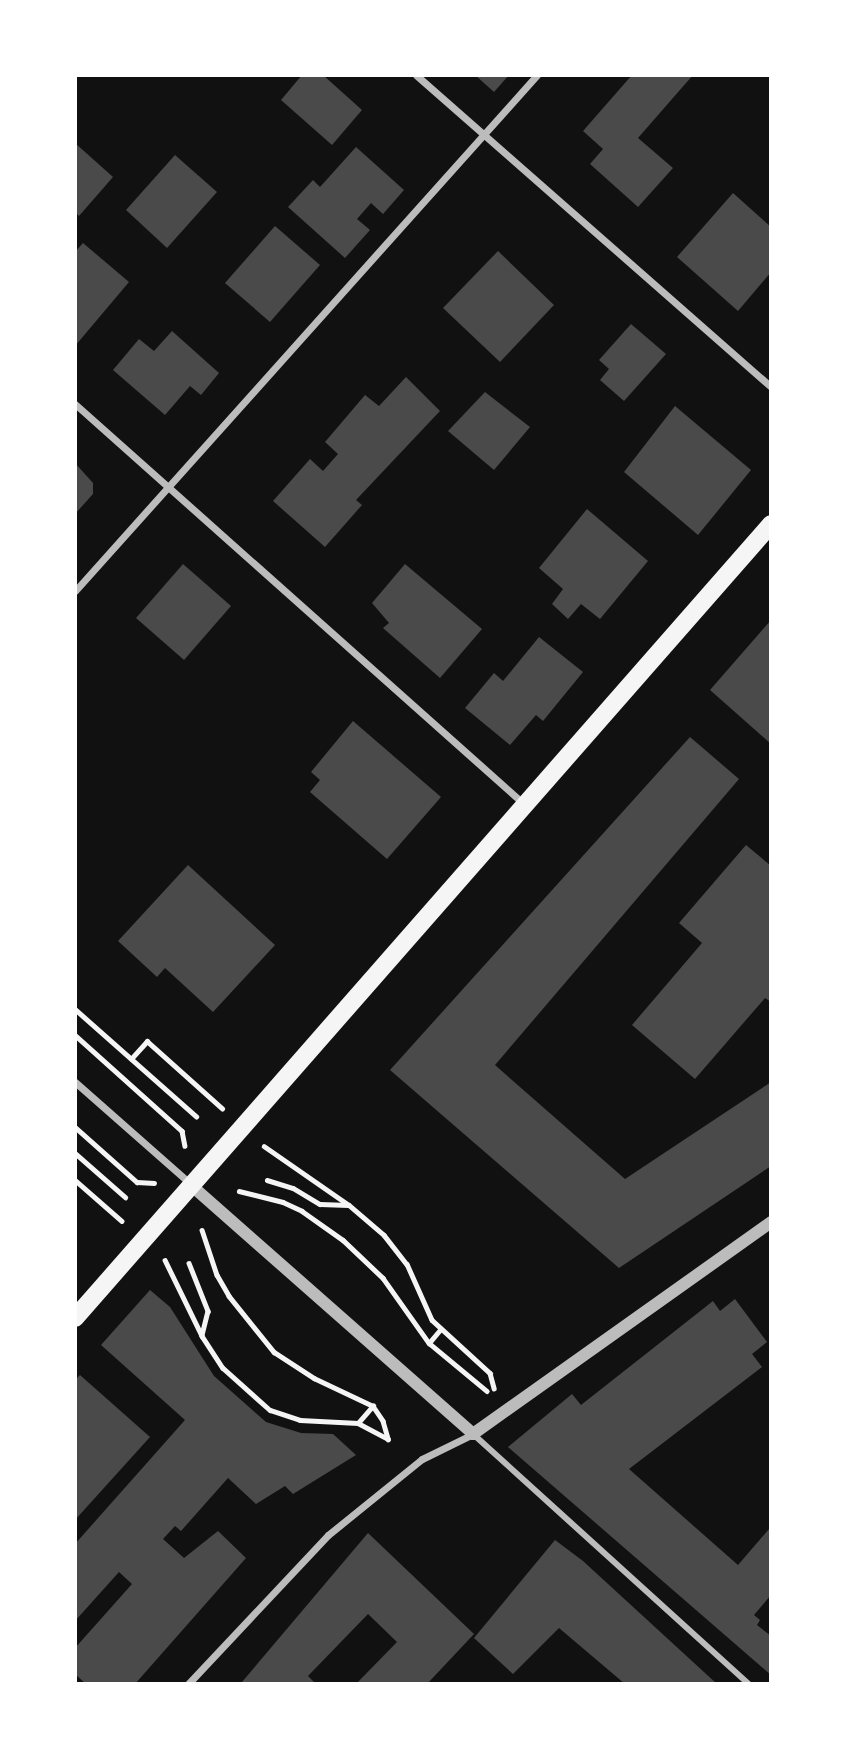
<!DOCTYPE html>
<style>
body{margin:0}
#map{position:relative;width:846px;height:1759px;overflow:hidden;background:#111;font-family:"Public Sans",sans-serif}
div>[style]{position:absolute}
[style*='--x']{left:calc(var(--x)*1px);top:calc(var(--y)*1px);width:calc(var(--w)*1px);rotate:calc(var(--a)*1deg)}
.building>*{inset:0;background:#4a4a4a}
.path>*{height:4.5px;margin:-2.25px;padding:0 2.25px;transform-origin:2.25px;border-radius:2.25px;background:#f5f5f5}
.pedestrian>*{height:6px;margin:-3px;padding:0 3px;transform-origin:3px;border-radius:3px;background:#bcbcbc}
.minor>*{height:7px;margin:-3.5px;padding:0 3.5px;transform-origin:3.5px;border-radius:3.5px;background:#bcbcbc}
.tertiary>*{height:12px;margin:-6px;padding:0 6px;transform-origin:6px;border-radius:6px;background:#bcbcbc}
.primary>*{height:18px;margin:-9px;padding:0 9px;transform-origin:9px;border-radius:9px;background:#f5f5f5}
span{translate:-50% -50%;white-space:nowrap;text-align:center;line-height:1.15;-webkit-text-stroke:5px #fff;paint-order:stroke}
.frame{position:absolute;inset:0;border:77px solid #fff;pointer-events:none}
</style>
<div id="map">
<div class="building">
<div style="clip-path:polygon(302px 75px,323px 75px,362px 110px,332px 145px,281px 100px)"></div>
<div style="clip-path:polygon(475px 75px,509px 75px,494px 92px)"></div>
<div style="clip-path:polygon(632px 75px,693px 75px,638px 138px,673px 168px,638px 207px,590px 164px,603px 149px,583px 131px)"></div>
<div style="clip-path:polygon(75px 143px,113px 177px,79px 216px,75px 212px)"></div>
<div style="clip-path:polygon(356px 147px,404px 190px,383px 214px,371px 203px,357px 219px,370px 230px,345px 258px,288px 207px,313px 180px,320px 187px)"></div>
<div style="clip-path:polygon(175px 155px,217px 192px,167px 248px,126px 210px)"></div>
<div style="clip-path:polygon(733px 193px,771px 227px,771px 272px,738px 311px,677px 257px)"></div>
<div style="clip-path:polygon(275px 226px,320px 265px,270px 322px,225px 283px)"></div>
<div style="clip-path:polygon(83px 243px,129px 282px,75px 346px,75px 252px)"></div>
<div style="clip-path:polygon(498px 251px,554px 305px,500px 362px,443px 308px)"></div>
<div style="clip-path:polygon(631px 324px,666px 354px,624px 401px,600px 380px,609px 369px,599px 360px)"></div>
<div style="clip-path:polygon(172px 331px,219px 373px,201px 395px,190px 386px,165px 415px,113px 370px,139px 339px,154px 351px)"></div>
<div style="clip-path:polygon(406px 377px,440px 411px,356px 500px,362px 505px,325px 547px,273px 501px,310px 459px,323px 471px,338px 454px,325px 442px,365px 395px,379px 406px)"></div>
<div style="clip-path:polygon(485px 392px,530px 427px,494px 470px,448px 431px)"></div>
<div style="clip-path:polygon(675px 406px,751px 470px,698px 535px,624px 472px)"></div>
<div style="clip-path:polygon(75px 463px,93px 483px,93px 494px,75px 514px)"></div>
<div style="clip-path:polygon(587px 509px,648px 561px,600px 619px,581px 604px,568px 619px,552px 604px,563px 589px,539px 568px)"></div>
<div style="clip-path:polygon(183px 564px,231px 606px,184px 660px,136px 618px)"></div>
<div style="clip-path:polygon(405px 564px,482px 629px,440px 678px,383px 628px,389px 623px,372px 603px)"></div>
<div style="clip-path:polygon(771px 620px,771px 744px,710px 690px)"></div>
<div style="clip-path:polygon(539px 637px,583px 672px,543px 721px,536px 715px,510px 745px,465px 708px,494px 673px,503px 681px)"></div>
<div style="clip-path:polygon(353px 721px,441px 797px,387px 859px,310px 792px,320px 780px,311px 772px)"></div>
<div style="clip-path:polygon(690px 737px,739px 779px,495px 1065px,625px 1179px,771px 1082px,771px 1166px,619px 1268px,390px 1070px)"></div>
<div style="clip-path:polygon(746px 845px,771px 866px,771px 1002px,765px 998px,695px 1079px,632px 1025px,702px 943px,679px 923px)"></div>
<div style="clip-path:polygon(188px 865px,275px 945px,213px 1012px,165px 968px,157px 977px,118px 941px)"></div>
<div style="clip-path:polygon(150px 1290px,170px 1307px,214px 1376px,266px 1422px,301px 1433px,333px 1434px,356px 1455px,293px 1494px,285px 1486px,256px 1504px,228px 1478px,181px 1531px,175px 1526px,163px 1539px,184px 1558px,218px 1531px,246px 1558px,135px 1684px,86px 1684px,75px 1674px,75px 1648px,132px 1584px,119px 1572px,75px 1621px,75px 1544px,185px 1420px,101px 1345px)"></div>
<div style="clip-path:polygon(735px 1299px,767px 1342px,752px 1354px,762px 1367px,629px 1469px,738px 1565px,769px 1529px,771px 1523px,771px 1595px,754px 1615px,760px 1620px,757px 1625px,771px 1636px,771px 1675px,508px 1447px,572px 1394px,581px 1405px,713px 1301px,720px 1311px)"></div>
<div style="clip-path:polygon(80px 1375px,150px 1437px,75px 1520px,75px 1380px)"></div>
<div style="clip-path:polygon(368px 1533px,474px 1634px,427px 1684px,356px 1684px,397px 1642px,368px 1614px,308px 1676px,316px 1684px,244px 1684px,242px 1682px)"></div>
<div style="clip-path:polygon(555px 1540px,583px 1561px,717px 1684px,625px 1684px,559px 1628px,513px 1674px,474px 1638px)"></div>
</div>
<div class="path">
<div style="--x:75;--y:1009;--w:162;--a:41.5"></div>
<div style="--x:75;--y:1035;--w:144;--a:41.9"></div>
<div style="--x:182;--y:1131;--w:15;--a:79"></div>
<div style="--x:131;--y:1059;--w:24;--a:-48"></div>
<div style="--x:147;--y:1041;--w:101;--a:41.8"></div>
<div style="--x:75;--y:1127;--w:83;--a:41.6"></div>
<div style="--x:137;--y:1182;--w:17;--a:3"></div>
<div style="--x:264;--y:1146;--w:103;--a:34.8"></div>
<div style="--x:349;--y:1205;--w:46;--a:40.6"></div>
<div style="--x:384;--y:1235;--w:37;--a:52"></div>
<div style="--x:407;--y:1264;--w:61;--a:65.9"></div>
<div style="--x:432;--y:1320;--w:79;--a:42.4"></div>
<div style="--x:490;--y:1373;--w:16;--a:75"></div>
<div style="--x:75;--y:1153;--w:67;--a:41.3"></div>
<div style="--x:75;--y:1180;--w:62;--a:41.1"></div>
<div style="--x:267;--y:1180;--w:27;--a:17"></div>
<div style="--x:293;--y:1188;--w:31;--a:31"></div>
<div style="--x:320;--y:1204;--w:28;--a:2"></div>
<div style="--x:239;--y:1191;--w:45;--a:14"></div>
<div style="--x:283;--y:1202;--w:21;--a:25"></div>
<div style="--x:302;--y:1211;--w:50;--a:35.3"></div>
<div style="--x:343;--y:1240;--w:55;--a:43.5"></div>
<div style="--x:383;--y:1278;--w:80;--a:54.7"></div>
<div style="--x:429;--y:1343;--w:75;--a:39.6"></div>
<div style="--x:202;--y:1230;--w:47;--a:71.6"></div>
<div style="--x:217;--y:1275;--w:24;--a:60"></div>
<div style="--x:229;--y:1296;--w:72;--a:51.2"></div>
<div style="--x:274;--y:1352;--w:48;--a:33"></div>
<div style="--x:314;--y:1378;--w:65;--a:25.4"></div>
<div style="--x:373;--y:1406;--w:18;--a:56"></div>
<div style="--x:383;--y:1421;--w:19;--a:74"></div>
<div style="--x:165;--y:1260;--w:85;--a:64"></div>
<div style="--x:202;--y:1336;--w:38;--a:57"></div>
<div style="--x:223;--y:1368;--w:63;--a:41.8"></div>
<div style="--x:270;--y:1410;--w:32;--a:18"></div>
<div style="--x:300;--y:1420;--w:58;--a:3"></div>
<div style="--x:358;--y:1423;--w:34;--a:28"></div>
<div style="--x:189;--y:1263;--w:52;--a:68.4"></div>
<div style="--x:208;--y:1311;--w:25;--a:104"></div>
<div style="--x:429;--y:1343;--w:17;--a:-50"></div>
<div style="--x:358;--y:1423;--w:23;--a:-49"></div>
</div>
<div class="pedestrian">
<div style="--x:473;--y:1434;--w:372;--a:42.2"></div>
</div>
<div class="minor">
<div style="--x:416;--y:75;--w:473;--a:41.3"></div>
<div style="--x:75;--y:404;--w:601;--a:41.7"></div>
<div style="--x:75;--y:591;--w:693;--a:-48.16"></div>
<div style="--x:75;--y:1082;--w:156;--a:41.4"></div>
<div style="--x:188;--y:1684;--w:204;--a:-46.8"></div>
<div style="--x:328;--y:1535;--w:121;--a:-39"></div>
<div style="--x:422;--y:1459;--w:57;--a:-26.1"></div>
</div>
<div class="tertiary">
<div style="--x:192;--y:1186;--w:375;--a:41.4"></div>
<div style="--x:473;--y:1434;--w:366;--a:-35.4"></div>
</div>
<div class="primary">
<div style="--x:75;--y:1318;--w:1056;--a:-48.76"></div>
</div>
<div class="frame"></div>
</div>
